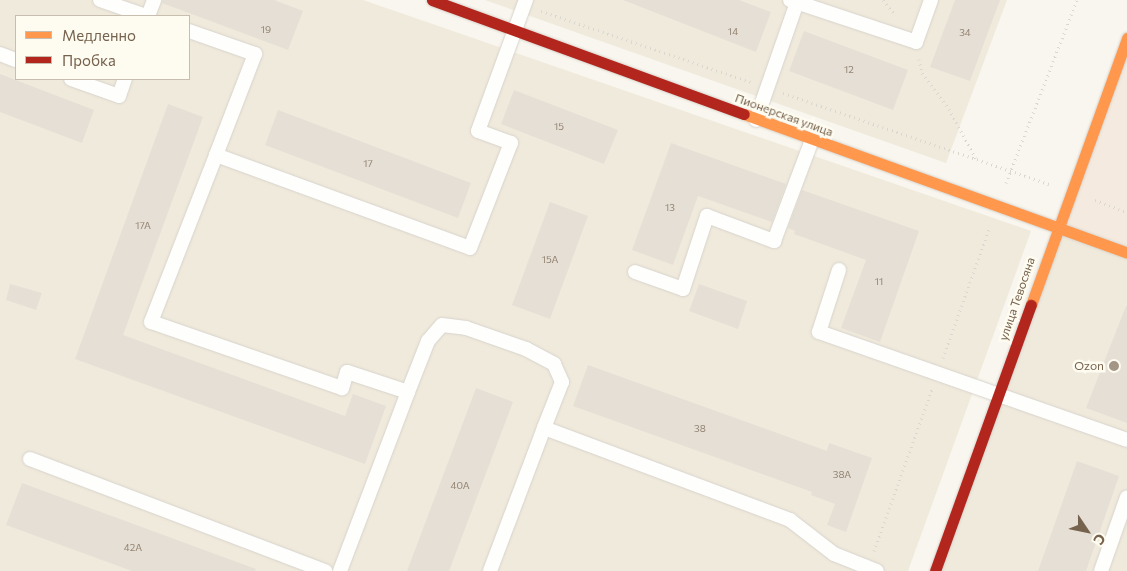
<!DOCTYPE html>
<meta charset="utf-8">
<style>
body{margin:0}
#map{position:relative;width:1127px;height:571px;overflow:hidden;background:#f8f6ee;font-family:Commissioner,sans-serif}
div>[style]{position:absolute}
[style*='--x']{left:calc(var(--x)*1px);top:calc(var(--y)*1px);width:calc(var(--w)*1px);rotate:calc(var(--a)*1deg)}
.residential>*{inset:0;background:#f0eadc}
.commercial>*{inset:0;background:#f5eadf}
.building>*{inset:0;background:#e5dfd5}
.path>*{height:3px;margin-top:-1.5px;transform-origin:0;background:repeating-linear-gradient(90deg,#dad6d0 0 1px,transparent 0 5px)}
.roads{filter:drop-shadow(0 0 1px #d7d3cc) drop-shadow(0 0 1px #d7d3cc)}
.lane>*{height:14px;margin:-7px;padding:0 7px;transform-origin:7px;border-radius:7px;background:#fefefc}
.slow>*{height:11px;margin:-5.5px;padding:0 5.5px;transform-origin:5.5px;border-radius:5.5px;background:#ff974d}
.jam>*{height:11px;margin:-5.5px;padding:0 5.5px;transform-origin:5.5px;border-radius:5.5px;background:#b3261e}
.dots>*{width:14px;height:14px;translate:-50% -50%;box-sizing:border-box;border:2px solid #fefbf1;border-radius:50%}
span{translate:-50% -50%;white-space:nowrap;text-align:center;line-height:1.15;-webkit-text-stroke:5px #fefbf1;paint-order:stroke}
.number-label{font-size:10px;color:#948472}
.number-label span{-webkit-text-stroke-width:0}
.street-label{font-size:12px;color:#76634e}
.poi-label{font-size:12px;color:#76634e}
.right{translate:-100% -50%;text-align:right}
.legend{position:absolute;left:15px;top:15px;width:175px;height:65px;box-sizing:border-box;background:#fefbf1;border:1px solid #c8beb0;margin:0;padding:6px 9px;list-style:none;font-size:15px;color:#76634e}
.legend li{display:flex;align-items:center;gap:10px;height:25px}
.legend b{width:25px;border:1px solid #c8beb0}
.north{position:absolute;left:1062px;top:506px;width:50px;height:50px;-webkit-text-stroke:4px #fefbf1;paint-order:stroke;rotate:124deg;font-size:14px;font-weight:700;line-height:20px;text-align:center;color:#76634e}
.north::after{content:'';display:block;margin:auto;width:18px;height:22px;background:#76634e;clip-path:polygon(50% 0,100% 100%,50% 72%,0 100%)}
</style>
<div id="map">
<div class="residential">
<div style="clip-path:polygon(evenodd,0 0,363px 0,1031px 231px,908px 571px,0 571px,0 0,16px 16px,189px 16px,189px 79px,16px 79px,16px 16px)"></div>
<div style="clip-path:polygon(485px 0,1007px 0,946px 163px)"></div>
<div style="clip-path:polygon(1056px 228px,1127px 253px,1127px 571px,935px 571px)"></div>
</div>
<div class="commercial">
<div style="clip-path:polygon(1127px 38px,1127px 253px,1056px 228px)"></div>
</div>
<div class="building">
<div style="clip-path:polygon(163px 0,274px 0,303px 11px,288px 50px,162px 3px)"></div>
<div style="clip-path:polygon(623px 0,739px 0,771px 12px,756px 52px)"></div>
<div style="clip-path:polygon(955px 0,1000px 0,970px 81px,930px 67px)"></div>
<div style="clip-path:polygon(804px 31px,908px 70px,893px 110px,789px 71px)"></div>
<div style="clip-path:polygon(0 74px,94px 110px,82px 143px,0 112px)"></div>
<div style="clip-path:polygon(514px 90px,618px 130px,604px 164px,501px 124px)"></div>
<div style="clip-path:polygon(168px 104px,203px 117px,123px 335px,345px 416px,353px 394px,386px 406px,365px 464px,75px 359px)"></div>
<div style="clip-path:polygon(278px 110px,471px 183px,458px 218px,265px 145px)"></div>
<div style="clip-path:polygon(671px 143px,786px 184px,772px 222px,698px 196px,673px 265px,632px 250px)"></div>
<div style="clip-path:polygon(802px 190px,919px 231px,880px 342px,841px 328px,866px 260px,794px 234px,795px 231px,788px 228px)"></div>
<div style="clip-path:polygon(550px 202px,588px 216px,550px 319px,512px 305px)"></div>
<div style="clip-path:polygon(10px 284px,42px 293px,36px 310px,6px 300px)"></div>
<div style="clip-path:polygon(699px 284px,747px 301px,738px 329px,689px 311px)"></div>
<div style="clip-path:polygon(1126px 306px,1127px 306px,1127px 423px,1086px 408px)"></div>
<div style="clip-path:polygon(588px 365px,827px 451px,829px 443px,872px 458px,846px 532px,827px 525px,835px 504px,811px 495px,812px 492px,573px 406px)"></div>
<div style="clip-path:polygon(476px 388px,513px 402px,449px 571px,407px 571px)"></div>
<div style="clip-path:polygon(1077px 461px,1119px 476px,1086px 571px,1038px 571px)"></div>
<div style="clip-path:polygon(22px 483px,256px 569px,255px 571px,132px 571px,6px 525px)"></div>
</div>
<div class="path">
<div style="--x:883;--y:0;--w:19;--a:51"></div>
<div style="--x:541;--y:11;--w:222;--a:18.7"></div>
<div style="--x:919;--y:59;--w:14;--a:78"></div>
<div style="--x:922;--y:73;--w:45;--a:53.1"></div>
<div style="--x:949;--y:109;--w:57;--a:61.6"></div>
<div style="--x:783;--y:93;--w:281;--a:18.9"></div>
<div style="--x:1006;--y:183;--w:196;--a:-68.8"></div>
<div style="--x:1095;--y:200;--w:34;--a:21"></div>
<div style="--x:943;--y:358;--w:137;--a:-70.4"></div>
<div style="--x:874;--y:551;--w:172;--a:-70.3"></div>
</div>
<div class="roads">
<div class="lane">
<div style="--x:100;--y:0;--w:49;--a:19.2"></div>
<div style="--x:790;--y:0;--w:133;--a:18.4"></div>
<div style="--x:916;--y:42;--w:45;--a:-70.3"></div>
<div style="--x:148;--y:16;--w:17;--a:-69"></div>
<div style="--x:189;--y:31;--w:70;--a:19.2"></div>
<div style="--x:255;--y:54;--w:108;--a:111.1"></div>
<div style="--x:0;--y:54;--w:17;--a:21"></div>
<div style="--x:71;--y:79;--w:51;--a:19.5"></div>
<div style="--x:119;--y:96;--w:18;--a:-71"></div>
<div style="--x:756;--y:120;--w:125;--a:-70.8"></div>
<div style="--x:839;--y:270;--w:65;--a:107.9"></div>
<div style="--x:819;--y:332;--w:326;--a:19.3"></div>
<div style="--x:635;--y:272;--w:51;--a:19.5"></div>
<div style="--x:683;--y:289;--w:77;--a:-71.8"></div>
<div style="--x:707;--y:216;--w:72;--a:20.5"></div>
<div style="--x:774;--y:241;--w:108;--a:-69.4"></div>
<div style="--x:408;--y:392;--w:55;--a:-68.6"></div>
<div style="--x:428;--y:341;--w:21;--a:-49"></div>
<div style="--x:442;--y:325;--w:24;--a:7"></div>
<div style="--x:466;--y:328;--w:64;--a:19.3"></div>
<div style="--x:526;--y:349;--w:32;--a:28"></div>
<div style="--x:554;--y:364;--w:20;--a:66"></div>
<div style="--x:562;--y:382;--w:49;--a:111.4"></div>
<div style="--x:30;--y:459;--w:316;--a:20.8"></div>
<div style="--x:340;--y:571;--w:191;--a:-69.2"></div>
<div style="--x:408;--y:392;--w:64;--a:-161.8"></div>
<div style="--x:347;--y:372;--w:17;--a:107"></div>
<div style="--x:342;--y:388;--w:202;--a:-160.9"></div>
<div style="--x:151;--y:322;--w:179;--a:-68.7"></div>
<div style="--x:216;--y:155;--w:270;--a:20.1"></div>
<div style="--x:470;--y:248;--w:113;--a:-68.7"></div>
<div style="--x:511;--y:143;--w:35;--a:-160"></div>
<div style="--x:478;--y:131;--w:140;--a:-69.9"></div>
<div style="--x:490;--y:571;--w:153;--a:-69.3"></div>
<div style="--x:544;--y:428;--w:263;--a:20.5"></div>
<div style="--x:790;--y:520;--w:56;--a:37.7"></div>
<div style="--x:834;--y:554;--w:46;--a:21.6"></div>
<div style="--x:1101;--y:571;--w:78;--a:-70.6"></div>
</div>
<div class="slow">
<div style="--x:744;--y:114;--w:407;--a:19.9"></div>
<div style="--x:1031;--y:305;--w:284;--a:-70.2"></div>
</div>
<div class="jam">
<div style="--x:432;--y:0;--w:332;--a:20.1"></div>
<div style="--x:935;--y:571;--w:283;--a:-70.2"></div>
</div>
</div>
<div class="dots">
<div style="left:1114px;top:366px;background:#a49686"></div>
</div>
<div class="number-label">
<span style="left:266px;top:30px">19</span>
<span style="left:733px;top:32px">14</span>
<span style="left:965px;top:33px">34</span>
<span style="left:849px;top:70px">12</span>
<span style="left:559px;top:127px">15</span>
<span style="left:368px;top:164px">17</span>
<span style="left:670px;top:208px">13</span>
<span style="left:143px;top:226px">17А</span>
<span style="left:550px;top:260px">15А</span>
<span style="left:879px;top:282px">11</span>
<span style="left:700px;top:429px">38</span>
<span style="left:842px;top:475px">38А</span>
<span style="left:460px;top:486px">40А</span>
<span style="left:133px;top:548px">42А</span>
</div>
<div class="street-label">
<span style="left:784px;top:115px;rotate:20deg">Пионерская улица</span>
<span style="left:1017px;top:299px;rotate:-71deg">улица Тевосяна</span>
</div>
<div class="poi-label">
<span class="right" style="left:1104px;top:366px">Ozon</span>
</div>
<ul class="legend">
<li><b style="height:6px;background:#ff974d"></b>Медленно</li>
<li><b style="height:6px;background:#b3261e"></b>Пробка</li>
</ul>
<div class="north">С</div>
</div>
